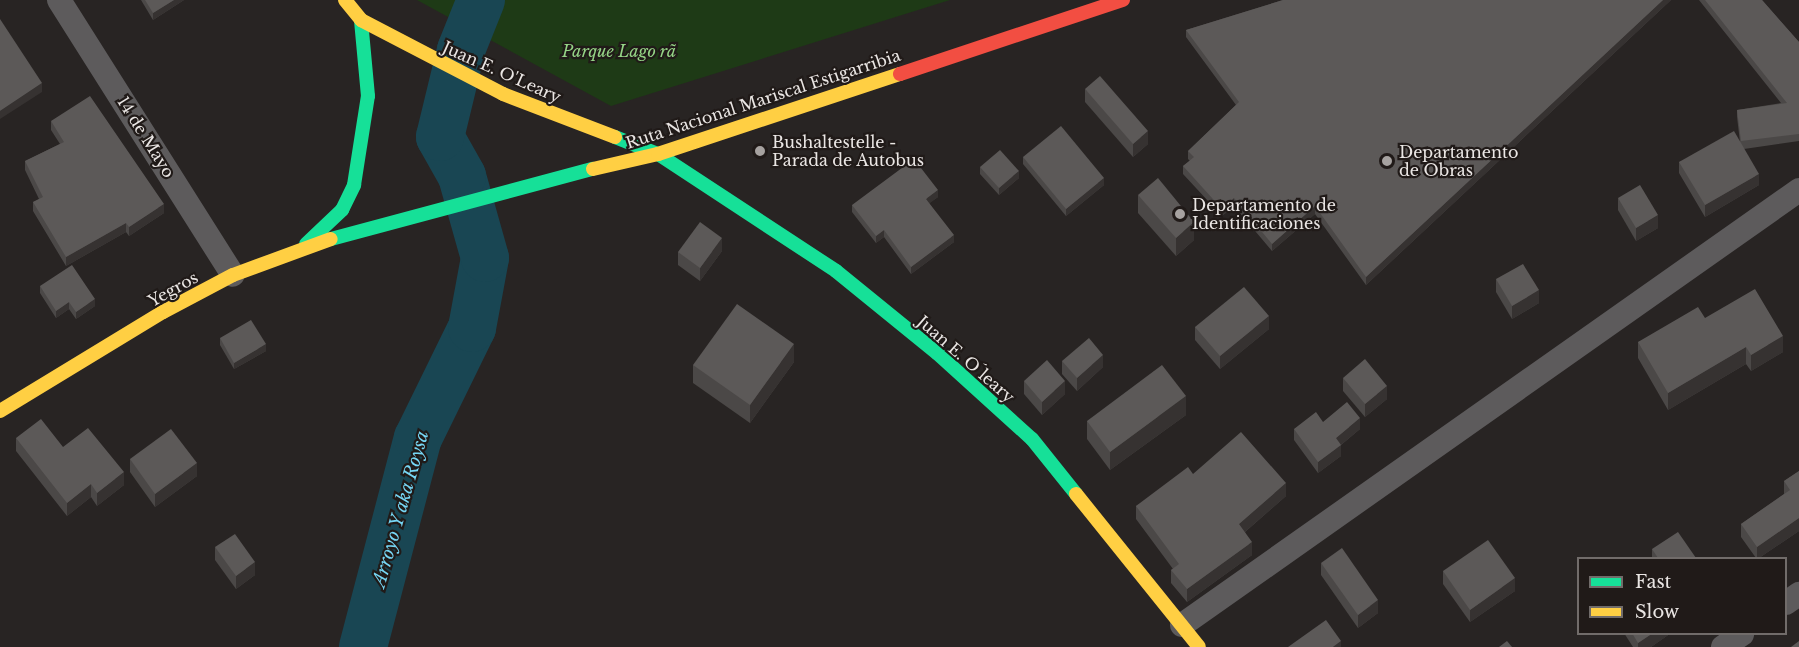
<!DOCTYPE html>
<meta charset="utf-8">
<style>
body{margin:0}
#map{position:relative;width:1799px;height:647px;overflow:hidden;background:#282423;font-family:"Libre Baskerville",serif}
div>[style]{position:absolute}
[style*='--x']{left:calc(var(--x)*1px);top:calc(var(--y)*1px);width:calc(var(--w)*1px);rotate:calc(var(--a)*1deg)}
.green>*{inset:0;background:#1e3a16}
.river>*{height:48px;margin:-24px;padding:0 24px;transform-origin:24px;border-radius:24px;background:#194653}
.street>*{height:24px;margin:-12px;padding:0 12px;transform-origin:12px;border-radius:12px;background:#5d5b5c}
.fast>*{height:14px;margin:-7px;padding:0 7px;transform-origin:7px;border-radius:7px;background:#16e098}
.slow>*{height:14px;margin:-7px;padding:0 7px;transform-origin:7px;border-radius:7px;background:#ffcf43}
.jam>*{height:14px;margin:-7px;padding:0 7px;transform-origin:7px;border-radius:7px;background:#f24e42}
.wall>*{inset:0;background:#4b4847}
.shaded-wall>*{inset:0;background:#363231}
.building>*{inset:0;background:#5c5958}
.dots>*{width:16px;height:16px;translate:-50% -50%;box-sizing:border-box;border:3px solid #201a18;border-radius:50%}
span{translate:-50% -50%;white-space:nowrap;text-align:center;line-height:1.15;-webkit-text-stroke:4.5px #201a18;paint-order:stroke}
.park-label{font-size:16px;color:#95d486;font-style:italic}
.street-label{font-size:16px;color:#eae6e4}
.poi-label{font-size:16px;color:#eae6e4}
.left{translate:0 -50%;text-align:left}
.water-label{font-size:18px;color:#76d6f4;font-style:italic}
.legend{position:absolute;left:1577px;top:557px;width:210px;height:78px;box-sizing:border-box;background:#201a18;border:2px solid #716c6a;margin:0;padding:8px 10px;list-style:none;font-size:18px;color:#eae6e4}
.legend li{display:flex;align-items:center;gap:12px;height:30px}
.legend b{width:30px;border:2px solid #716c6a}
</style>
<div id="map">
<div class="green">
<div style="clip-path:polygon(417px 0,950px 0,611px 106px)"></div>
</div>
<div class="river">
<div style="--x:363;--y:647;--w:216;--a:-75.3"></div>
<div style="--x:418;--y:438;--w:123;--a:-63.9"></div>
<div style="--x:472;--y:328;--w:71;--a:-79.5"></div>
<div style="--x:485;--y:258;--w:85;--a:-105.7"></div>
<div style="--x:462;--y:176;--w:45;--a:-119.4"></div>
<div style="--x:440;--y:137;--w:89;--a:-76.4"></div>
<div style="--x:461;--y:50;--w:54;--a:-68.2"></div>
</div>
<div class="street">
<div style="--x:59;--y:0;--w:325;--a:57.7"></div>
<div style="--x:1786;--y:603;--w:16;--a:-35"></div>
<div style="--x:1182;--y:625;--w:755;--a:-35.18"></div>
<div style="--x:1723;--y:647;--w:23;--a:-34"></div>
</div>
<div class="fast">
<div style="--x:615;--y:137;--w:46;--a:21.6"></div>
<div style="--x:658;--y:154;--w:213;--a:33.3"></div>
<div style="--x:836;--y:271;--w:130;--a:39.1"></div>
<div style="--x:937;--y:353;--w:128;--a:42.2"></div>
<div style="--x:1032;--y:439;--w:70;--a:51.3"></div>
<div style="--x:331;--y:239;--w:271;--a:-15"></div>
<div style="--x:306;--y:244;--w:50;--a:-43.4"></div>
<div style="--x:342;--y:210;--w:28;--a:-64"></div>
<div style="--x:354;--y:185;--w:90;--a:-81.1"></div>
<div style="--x:368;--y:96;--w:76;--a:-95.3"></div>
</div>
<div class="slow">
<div style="--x:345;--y:0;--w:26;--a:51"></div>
<div style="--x:361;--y:20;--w:160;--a:27.5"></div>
<div style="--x:503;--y:94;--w:120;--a:21"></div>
<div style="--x:593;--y:169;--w:67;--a:-13"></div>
<div style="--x:658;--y:154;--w:255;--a:-18.3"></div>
<div style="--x:0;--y:411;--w:191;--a:-31.3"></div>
<div style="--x:163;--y:312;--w:79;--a:-27.9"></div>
<div style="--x:233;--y:275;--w:104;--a:-20.2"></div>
<div style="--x:1076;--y:494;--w:196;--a:51.2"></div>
</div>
<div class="jam">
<div style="--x:900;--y:74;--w:235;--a:-18.4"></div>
</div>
<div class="wall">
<div style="clip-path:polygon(141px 0,184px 0,153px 20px)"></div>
<div style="clip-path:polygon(1283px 0,1671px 0,1366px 285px,1315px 214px,1272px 251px,1234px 206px,1222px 216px,1183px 174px,1183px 166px,1190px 161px,1188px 159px,1188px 151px,1236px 105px,1186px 37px,1186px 30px)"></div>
<div style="clip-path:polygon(1699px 0,1762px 0,1799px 42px,1799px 141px,1744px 149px,1759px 185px,1705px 217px,1679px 173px,1679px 162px,1740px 142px,1737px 117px,1737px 110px,1781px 103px)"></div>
<div style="clip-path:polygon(1085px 89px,1148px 144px,1133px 157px,1085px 102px)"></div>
<div style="clip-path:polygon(51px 121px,164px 213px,129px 236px,126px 232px,66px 266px,33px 211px,33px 202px,39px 199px,25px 170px,25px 161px,60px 144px,51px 130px)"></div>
<div style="clip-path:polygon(1023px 157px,1104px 185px,1066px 216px,1023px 164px)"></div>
<div style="clip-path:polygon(980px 167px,1019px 178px,999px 195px,980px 174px)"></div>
<div style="clip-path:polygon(1138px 195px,1194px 240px,1176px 256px,1138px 213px)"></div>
<div style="clip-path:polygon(938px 197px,929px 203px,954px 242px,911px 274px,884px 237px,876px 243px,852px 212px,852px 205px)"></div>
<div style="clip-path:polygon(1618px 198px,1658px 228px,1636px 241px,1618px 210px)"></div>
<div style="clip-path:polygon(722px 251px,700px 281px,678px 265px,678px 252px)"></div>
<div style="clip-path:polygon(1496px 279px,1539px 303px,1512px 319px,1496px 292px)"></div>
<div style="clip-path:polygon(40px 286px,95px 306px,76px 319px,69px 309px,56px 318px,40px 293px)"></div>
<div style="clip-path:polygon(1705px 318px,1783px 352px,1751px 371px,1746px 364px,1668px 410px,1638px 358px,1638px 342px)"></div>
<div style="clip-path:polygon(1195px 327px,1269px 329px,1220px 369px,1195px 340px)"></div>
<div style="clip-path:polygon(220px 338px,266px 351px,234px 369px,220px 345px)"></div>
<div style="clip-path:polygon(1062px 361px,1103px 367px,1077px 391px,1062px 374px)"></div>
<div style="clip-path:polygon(794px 362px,750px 423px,693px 383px,693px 365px)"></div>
<div style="clip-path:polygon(1343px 378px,1387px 399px,1365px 417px,1343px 391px)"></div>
<div style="clip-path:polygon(1024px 381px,1065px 394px,1042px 415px,1024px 394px)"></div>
<div style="clip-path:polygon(1186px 415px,1110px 470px,1087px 439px,1087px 421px)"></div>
<div style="clip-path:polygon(1323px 422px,1360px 429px,1341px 445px,1341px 456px,1318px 473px,1294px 440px,1294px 429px)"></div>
<div style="clip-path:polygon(16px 438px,63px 447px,124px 485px,97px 506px,91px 497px,67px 516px,16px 451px)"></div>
<div style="clip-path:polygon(130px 459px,197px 476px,155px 507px,130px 472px)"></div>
<div style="clip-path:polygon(1799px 471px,1799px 531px,1759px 558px,1756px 558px,1741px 537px,1741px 524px,1784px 494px,1784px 481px)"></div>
<div style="clip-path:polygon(1193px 474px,1286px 496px,1245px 532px,1252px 555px,1187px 602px,1171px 583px,1171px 570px,1173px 569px,1136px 519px,1136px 506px)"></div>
<div style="clip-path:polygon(215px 547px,255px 575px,236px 589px,215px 560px)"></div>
<div style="clip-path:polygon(1652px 549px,1696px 558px,1652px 558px)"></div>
<div style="clip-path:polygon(1321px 563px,1378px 613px,1358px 628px,1321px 575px)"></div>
<div style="clip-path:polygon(1443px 571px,1515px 591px,1470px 622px,1443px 584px)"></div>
<div style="clip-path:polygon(1624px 633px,1671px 633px,1651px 647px,1633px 647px)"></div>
</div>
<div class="shaded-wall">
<div style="clip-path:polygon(174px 0,184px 0,153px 20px,153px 13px)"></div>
<div style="clip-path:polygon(1663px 0,1671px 0,1366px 285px,1366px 277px)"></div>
<div style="clip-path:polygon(42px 83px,42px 92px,0 119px,0 111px)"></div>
<div style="clip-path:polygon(1148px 131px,1148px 144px,1133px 157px,1133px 144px)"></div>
<div style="clip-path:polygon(1019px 171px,1019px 178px,999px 195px,999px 188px)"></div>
<div style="clip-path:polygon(1759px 174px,1759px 185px,1705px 217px,1705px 205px)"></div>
<div style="clip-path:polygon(1104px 178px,1104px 185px,1066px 216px,1066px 209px)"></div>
<div style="clip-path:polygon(938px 190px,938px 197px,926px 206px,926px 199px)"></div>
<div style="clip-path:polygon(1234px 198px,1234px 206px,1222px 216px,1222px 209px)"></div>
<div style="clip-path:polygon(164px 204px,164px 213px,129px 236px,129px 227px)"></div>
<div style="clip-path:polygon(1315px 206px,1315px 214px,1272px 251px,1272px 244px)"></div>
<div style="clip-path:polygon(1658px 215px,1658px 228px,1636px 241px,1636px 228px)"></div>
<div style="clip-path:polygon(1194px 222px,1194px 240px,1176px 256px,1176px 238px)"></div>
<div style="clip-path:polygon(126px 223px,126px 232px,66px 266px,66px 257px)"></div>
<div style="clip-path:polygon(884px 230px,884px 237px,876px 243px,876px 236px)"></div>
<div style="clip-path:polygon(954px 235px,954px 242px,911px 274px,911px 267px)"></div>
<div style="clip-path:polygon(722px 238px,722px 251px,700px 281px,700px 268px)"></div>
<div style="clip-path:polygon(1539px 290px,1539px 303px,1512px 319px,1512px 306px)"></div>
<div style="clip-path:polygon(95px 299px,95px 306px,76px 319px,76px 312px)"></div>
<div style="clip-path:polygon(69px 302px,69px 309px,56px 318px,56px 311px)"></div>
<div style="clip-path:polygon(1269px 316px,1269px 329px,1220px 369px,1220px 356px)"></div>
<div style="clip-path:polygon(1783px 336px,1783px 352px,1751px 371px,1751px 355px)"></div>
<div style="clip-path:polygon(266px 344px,266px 351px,234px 369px,234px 363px)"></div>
<div style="clip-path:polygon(794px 344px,794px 362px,750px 423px,750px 405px)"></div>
<div style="clip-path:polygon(1746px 347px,1746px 364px,1668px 410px,1668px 393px)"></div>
<div style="clip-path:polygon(1103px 355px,1103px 367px,1077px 391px,1077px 378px)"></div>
<div style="clip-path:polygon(1065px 381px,1065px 394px,1042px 415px,1042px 402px)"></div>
<div style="clip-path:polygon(1387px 386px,1387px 399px,1365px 417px,1365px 404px)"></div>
<div style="clip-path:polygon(1186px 396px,1186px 415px,1110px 470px,1110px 452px)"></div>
<div style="clip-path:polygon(1360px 418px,1360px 429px,1336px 449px,1336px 438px)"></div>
<div style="clip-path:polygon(1341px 445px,1341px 456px,1318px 473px,1318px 462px)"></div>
<div style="clip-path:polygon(197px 463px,197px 476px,155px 507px,155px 494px)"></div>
<div style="clip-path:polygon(124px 472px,124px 485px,97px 506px,97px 493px)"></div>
<div style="clip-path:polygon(1286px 483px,1286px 496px,1239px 537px,1239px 524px)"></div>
<div style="clip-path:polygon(91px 484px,91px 497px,67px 516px,67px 503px)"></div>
<div style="clip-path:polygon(1799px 518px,1799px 531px,1759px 558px,1757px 558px,1757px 547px)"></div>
<div style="clip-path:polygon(1252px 542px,1252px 555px,1187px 602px,1187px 589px)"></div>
<div style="clip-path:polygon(255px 562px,255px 575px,236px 589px,236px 576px)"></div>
<div style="clip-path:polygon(1515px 578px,1515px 591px,1470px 622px,1470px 610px)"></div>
<div style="clip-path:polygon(1378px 600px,1378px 613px,1358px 628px,1358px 615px)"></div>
<div style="clip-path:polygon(1653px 633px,1671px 633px,1651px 647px,1638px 647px,1638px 643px)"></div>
<div style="clip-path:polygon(1341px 641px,1341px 647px,1333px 647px)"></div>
</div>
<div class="building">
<div style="clip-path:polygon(145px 0,174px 0,153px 13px)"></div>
<div style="clip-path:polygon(1283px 0,1663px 0,1366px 277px,1315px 206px,1272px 244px,1234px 198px,1222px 209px,1183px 166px,1194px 157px,1188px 151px,1239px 102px,1186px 30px)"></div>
<div style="clip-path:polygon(1705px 0,1762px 0,1799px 42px,1799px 134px,1741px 141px,1737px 110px,1787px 103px)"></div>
<div style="clip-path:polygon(0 19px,42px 83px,0 111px)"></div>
<div style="clip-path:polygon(1100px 76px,1148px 131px,1133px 144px,1085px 89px)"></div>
<div style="clip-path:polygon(90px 96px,164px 204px,129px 227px,126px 223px,66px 257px,33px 202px,43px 197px,25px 161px,64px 142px,51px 121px)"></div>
<div style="clip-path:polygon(1061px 126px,1104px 178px,1066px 209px,1023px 157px)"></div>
<div style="clip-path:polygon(1734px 131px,1759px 174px,1705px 205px,1679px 162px)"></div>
<div style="clip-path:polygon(1000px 150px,1019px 171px,999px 188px,980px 167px)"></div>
<div style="clip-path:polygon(914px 159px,938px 190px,926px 199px,954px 235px,911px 267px,884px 230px,876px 236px,852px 205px)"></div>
<div style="clip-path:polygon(1158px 178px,1194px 222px,1176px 238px,1138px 195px)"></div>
<div style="clip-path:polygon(1640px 185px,1658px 215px,1636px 228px,1618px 198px)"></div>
<div style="clip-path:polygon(700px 222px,722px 238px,700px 268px,678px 252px)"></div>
<div style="clip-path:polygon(1523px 264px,1539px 290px,1512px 306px,1496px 279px)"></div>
<div style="clip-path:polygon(72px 265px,95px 299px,76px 312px,69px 302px,56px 311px,40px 286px)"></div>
<div style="clip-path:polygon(1244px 287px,1269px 316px,1220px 356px,1195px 327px)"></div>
<div style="clip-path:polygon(1755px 289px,1783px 336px,1751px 355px,1746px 347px,1668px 393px,1638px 342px,1698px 307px,1705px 318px)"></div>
<div style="clip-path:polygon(737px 304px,794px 344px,750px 405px,693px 365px)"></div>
<div style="clip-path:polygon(251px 320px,266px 344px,234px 363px,220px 338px)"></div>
<div style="clip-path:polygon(1089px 338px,1103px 355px,1077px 378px,1062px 361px)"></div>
<div style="clip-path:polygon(1365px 359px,1387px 386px,1365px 404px,1343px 378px)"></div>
<div style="clip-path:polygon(1047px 360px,1065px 381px,1042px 402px,1024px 381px)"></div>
<div style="clip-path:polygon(1162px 365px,1186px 396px,1110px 452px,1087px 421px)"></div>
<div style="clip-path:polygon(1347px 402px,1360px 418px,1336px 438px,1341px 445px,1318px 462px,1294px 429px,1316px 412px,1323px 422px)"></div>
<div style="clip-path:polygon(41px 419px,63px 447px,88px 428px,124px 472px,97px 493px,91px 484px,67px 503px,16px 438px)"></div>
<div style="clip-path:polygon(171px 429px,197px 463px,155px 494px,130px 459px)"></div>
<div style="clip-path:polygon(1241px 432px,1286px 483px,1239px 524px,1252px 542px,1187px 589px,1171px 570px,1179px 564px,1136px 506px,1188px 467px,1193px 474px)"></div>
<div style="clip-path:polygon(1799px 471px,1799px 518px,1757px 547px,1741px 524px,1790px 490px,1784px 481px)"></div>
<div style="clip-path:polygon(1678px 532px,1696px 558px,1658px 558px,1652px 549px)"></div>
<div style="clip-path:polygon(235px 534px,255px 562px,236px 576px,215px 547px)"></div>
<div style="clip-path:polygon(1488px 540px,1515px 578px,1470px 610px,1443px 571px)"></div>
<div style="clip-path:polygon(1342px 548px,1378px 600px,1358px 615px,1321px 563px)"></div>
<div style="clip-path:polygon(1326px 620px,1341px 641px,1333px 647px,1288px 647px)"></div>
<div style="clip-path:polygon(1632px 633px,1653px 633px,1638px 643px)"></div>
<div style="clip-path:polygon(1507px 641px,1512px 647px,1499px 647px)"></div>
<div style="clip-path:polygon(1799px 641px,1799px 647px,1791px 647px)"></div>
</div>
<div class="dots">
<div style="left:760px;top:151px;background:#a6a2a0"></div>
<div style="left:1387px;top:161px;background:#a6a2a0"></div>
<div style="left:1180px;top:214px;background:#a6a2a0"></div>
</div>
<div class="park-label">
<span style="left:619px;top:51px">Parque Lago rã</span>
</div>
<div class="street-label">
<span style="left:502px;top:72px;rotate:24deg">Juan E. O'Leary</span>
<span style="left:763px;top:99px;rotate:-18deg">Ruta Nacional Mariscal Estigarribia</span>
<span style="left:146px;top:137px;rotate:58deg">14 de Mayo</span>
<span style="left:173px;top:289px;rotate:-29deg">Yegros</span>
<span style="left:966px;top:359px;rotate:41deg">Juan E. O´leary</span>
</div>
<div class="poi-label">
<span class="left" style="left:772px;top:151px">Bushaltestelle -<br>Parada de Autobus</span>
<span class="left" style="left:1399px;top:161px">Departamento<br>de Obras</span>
<span class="left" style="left:1192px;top:214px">Departamento de<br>Identificaciones</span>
</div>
<div class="water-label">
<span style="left:401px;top:509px;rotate:-74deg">Arroyo Y aka Roysa</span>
</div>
<ul class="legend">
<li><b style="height:8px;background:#16e098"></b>Fast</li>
<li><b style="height:8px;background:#ffcf43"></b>Slow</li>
</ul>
</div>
